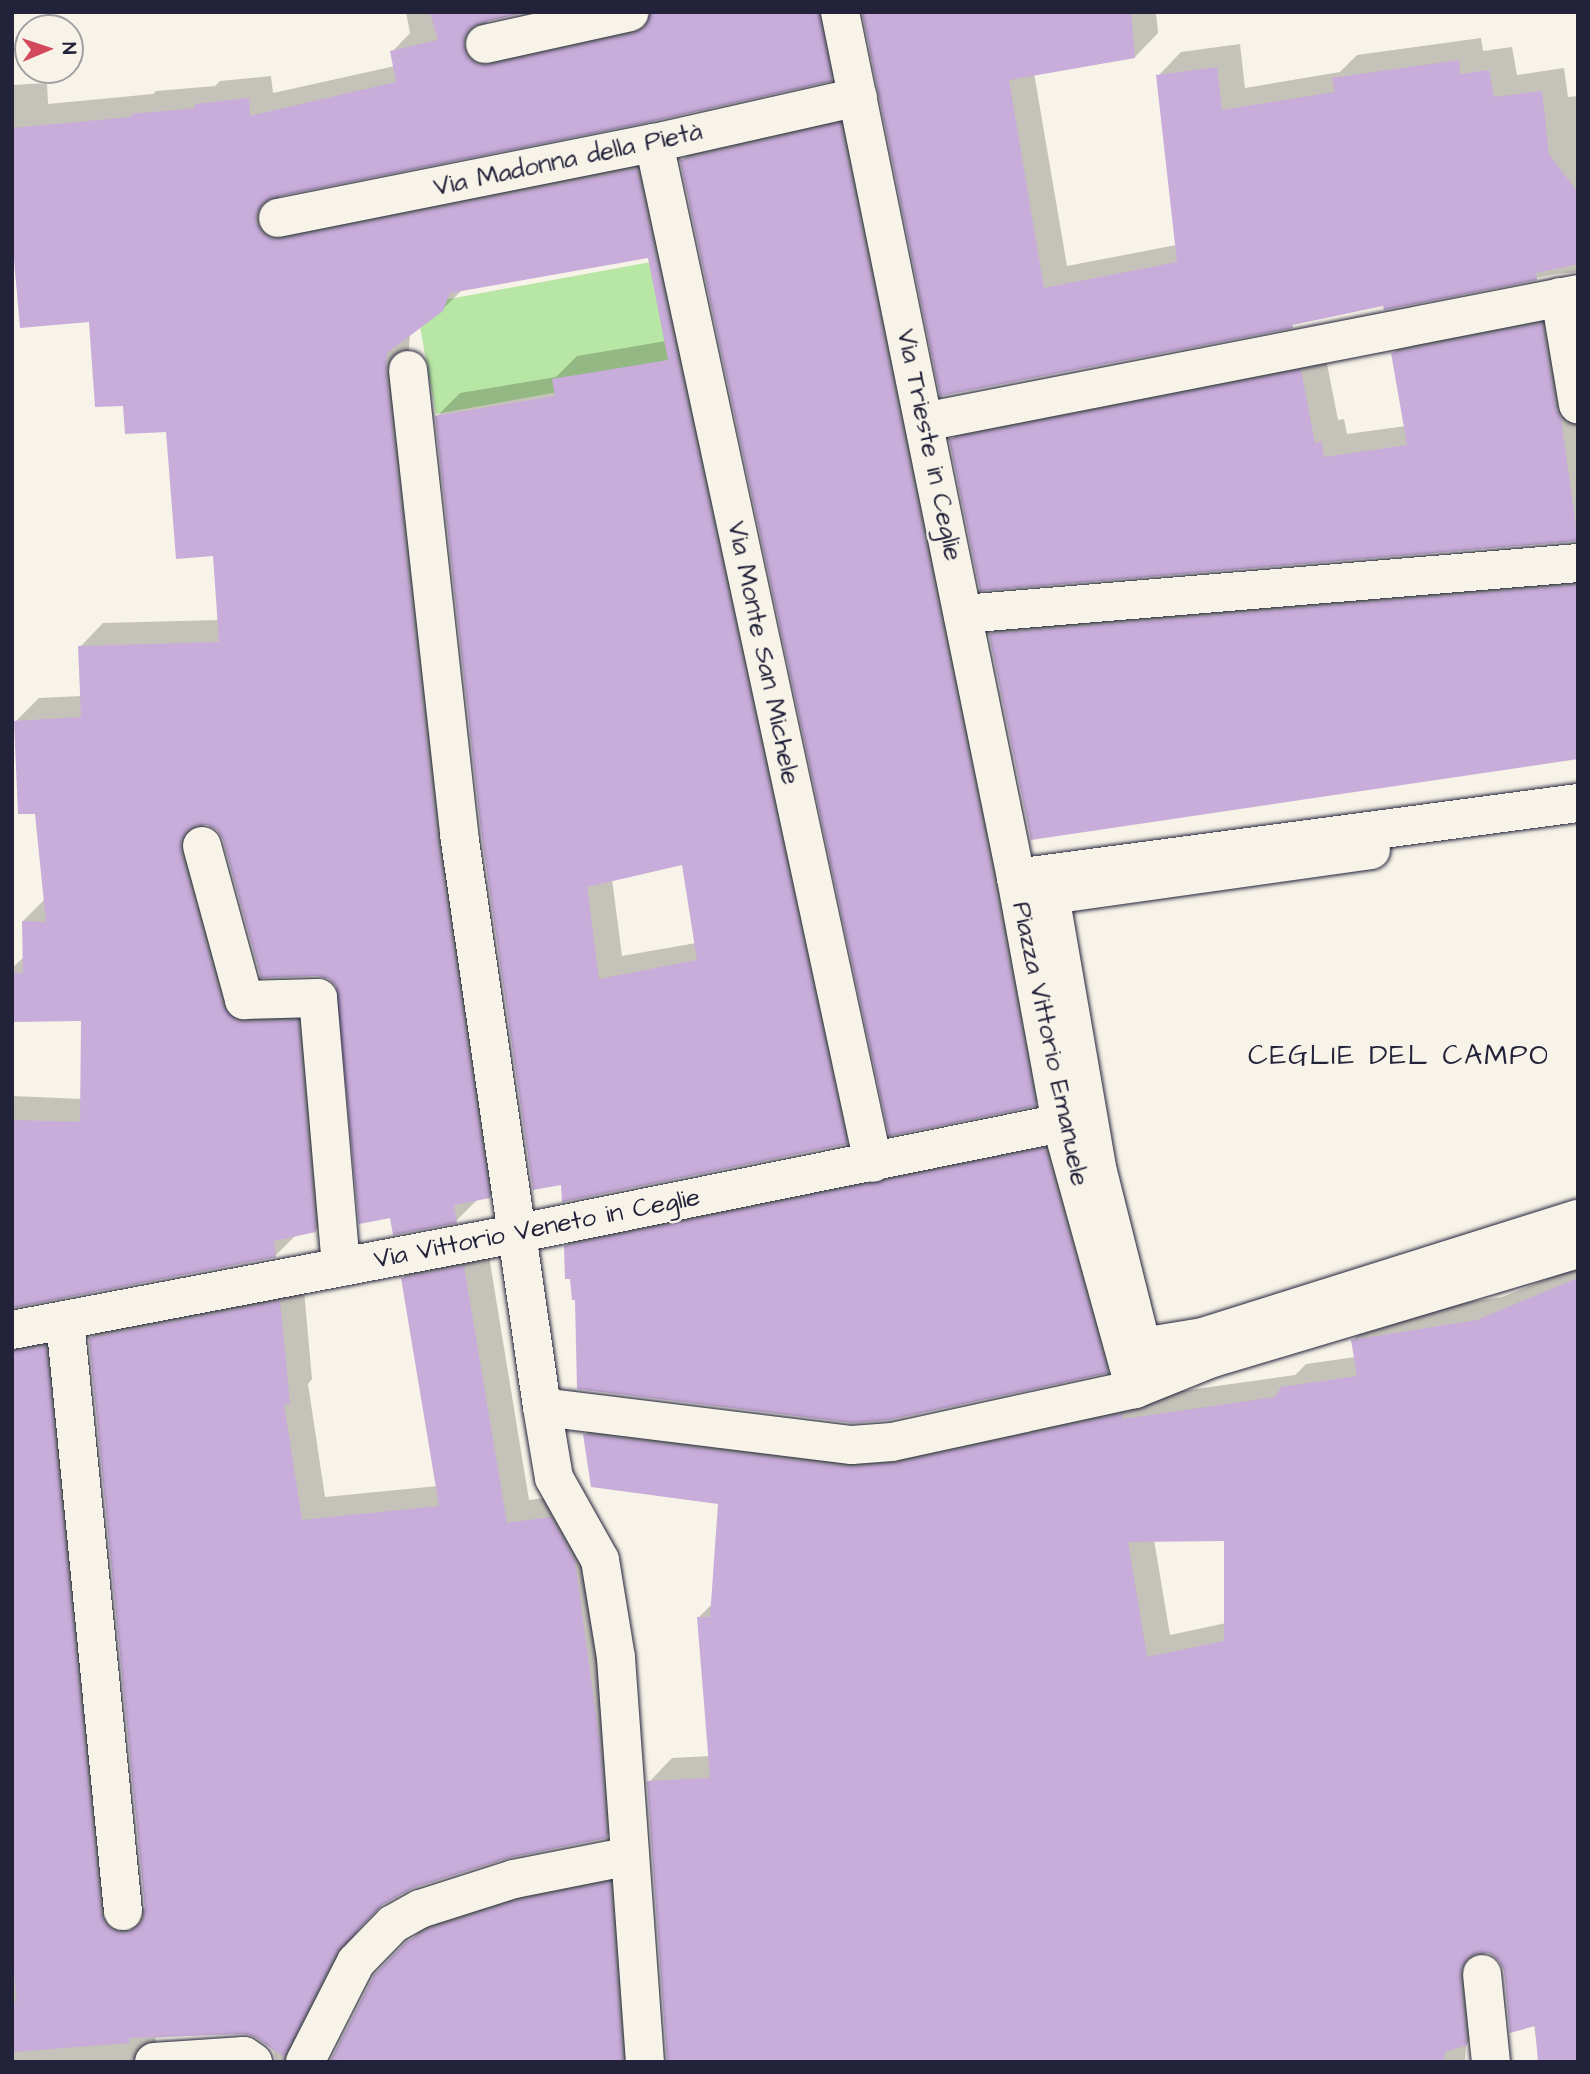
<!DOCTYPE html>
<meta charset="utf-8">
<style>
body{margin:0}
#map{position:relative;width:1590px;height:2074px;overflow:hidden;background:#f7f3e8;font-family:"Architects Daughter",sans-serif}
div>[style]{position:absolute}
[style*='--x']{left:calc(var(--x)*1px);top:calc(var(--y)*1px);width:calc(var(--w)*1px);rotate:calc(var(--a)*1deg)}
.green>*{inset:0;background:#b8e6a4}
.shadow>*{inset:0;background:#0003}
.building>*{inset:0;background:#c8acd9}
.roads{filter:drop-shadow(0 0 2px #22223b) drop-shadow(0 0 2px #22223b)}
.street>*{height:38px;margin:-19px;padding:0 19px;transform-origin:19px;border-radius:19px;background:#f7f3e8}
.secondary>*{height:38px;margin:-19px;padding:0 19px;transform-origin:19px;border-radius:19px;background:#f7f3e8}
span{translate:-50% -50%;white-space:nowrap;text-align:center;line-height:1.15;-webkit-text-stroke:5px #f7f3e8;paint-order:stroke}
.street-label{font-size:26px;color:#22223b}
.neighbourhood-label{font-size:28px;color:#22223b;letter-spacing:2px}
.frame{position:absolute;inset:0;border:14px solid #22223b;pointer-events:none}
.north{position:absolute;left:14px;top:14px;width:70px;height:70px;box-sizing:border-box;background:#f7f3e8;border:2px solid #a29fa3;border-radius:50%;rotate:88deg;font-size:19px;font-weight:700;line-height:28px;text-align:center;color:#22223b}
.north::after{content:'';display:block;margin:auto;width:24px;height:32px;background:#d1495b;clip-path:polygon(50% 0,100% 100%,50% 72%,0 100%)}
</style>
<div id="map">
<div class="green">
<div style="clip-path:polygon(656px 261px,675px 371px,436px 414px,416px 305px)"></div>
</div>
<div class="shadow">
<div style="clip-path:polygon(evenodd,406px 12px,519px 12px,487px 19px,486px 25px,514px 43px,653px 12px,845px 12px,854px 56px,831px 79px,280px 194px,279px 199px,660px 146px,869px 1119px,846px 1143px,564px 1200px,437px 416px,460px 393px,556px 377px,577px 356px,666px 341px,650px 256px,464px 288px,442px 310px,410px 334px,409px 348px,460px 813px,512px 1173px,489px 1197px,479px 1198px,456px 1221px,338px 986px,218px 829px,203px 823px,246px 983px,321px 998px,339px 1207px,315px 1231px,296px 1235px,275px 1256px,13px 1306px,13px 1311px,68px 1323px,137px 1908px,147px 1909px,91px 1338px,114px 1315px,303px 1279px,312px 1379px,308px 1384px,325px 1497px,438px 1486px,402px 1279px,426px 1255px,487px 1244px,529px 1500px,574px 1494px,630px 1813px,606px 1837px,507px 1856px,412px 1887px,383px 1903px,359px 1927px,308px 2027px,319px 2059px,330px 2061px,375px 1976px,432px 1919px,633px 1860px,658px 2059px,669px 2061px,649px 1782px,672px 1758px,710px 1756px,698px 1618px,713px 1603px,720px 1502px,585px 1435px,608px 1412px,874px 1444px,1146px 1396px,1295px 1375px,1306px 1364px,1356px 1357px,1353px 1340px,1376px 1317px,1502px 1297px,1578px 1267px,1578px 2062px,1539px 2062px,1534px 2024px,1502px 1961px,1485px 1951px,1490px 2020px,1466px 2044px,1465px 2062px,12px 2062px,12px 1096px,82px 1099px,83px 1019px,12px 1020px,12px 968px,25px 956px,23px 921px,45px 899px,36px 812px,15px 722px,39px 698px,82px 696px,80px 647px,103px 623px,219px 620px,214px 555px,168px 430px,124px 404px,91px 320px,12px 248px,12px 85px,47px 83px,48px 104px,153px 94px,156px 91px,215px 86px,220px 81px,271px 76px,273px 93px,395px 66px,392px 52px,410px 33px,406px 12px,683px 863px,696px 943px,622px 956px,612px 879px,683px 863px,406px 12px,1225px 1539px,1226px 1623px,1170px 1635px,1154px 1540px,1225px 1539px,406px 12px,243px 2032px,267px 2043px,274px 2052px,276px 2061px,262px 2056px,159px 2051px,155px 2038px,243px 2032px)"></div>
<div style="clip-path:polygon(864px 12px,1156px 12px,1158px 33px,1135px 57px,1034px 73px,1067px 266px,1176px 245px,1158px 76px,1181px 52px,1240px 44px,1245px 88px,1340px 72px,1357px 55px,1481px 38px,1483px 51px,1512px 47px,1517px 75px,1564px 68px,1568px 97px,1578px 96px,1578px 272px,1556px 274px,1386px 308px,1385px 303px,1295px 322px,1292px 326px,942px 394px)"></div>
<div style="clip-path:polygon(864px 100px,1059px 1080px,1035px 1104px,682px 160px,706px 136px)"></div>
<div style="clip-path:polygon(1565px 301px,1578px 376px,1578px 540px,951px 440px,974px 417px,1324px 348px,1338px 420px,1344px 419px,1347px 434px,1406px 426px,1393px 353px,1417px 330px)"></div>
<div style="clip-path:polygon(1578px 564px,1578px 758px,991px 634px,1014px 611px)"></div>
<div style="clip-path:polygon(1071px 1124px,1132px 1346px,1107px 1371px,577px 1298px,565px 1247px,591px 1222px)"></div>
</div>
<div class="building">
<div style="clip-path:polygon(evenodd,430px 12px,527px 12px,480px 23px,470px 28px,464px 37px,464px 48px,468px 58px,478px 65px,489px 65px,635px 33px,645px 28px,651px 12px,819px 12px,832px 81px,649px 122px,274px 197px,263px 202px,257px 212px,256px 222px,262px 233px,272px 239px,282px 239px,637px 169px,847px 1144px,562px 1202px,561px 1185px,533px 1190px,481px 831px,435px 416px,555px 396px,552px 379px,668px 360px,648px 258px,450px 293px,443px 311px,387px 353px,386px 372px,437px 837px,490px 1198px,454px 1205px,457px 1223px,393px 1235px,390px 1218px,359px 1224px,336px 986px,329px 979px,318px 976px,261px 978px,223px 840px,217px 830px,207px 825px,197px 825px,186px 831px,181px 841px,181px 852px,223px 1006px,235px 1020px,244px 1022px,298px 1020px,316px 1232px,274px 1241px,276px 1257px,12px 1308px,12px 1120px,80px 1122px,81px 1021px,12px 1022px,12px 973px,23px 973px,22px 921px,46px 922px,35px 814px,18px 814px,14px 721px,81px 717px,78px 646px,219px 642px,213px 556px,176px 559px,166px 432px,125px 434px,123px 406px,95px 407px,89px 322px,20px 328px,12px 237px,12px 128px,132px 117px,131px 114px,195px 108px,195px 104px,249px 98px,250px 116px,396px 82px,390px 51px,438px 40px,430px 12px,682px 865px,697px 960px,599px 979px,587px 887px,682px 865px)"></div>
<div style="clip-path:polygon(862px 12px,1131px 12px,1135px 58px,1009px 80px,1044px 288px,1177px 262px,1156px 75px,1217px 67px,1222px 110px,1335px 92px,1332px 78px,1459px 60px,1460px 74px,1489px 70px,1494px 97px,1542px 91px,1549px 154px,1578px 193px,1578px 264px,1536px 273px,1537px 280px,1384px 310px,1383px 306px,1292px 325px,1293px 328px,940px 396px)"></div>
<div style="clip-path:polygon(840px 123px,987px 846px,1036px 1106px,889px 1136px,680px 160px)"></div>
<div style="clip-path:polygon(1542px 323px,1556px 409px,1561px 419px,1578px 541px,980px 591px,949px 439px,1301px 370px,1315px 443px,1321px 441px,1324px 457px,1407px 445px,1391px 353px)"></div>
<div style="clip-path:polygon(1578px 585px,1578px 759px,1031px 840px,989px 634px)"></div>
<div style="clip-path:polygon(1045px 1148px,1108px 1373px,889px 1420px,853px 1423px,577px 1389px,575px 1300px,572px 1300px,570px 1279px,565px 1279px,564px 1246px)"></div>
<div style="clip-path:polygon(464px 1266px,507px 1523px,551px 1517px,575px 1561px,600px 1745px,607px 1838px,508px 1858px,413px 1888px,382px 1905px,337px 1952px,284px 2057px,254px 2036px,243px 2034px,129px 2038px,129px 2043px,12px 2052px,12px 2002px,17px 2001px,12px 1953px,12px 1351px,46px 1346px,101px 1913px,105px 1923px,113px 1931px,126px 1933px,136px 1928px,143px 1921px,145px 1909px,89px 1338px,280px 1301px,290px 1404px,284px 1404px,302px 1520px,439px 1506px,401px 1278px)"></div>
<div style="clip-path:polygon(evenodd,1578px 1278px,1578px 2062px,1538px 2062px,1535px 2026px,1510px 2033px,1504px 1971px,1500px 1962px,1492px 1954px,1480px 1952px,1469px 1957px,1462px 1966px,1460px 1976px,1467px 2045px,1445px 2052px,1444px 2062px,667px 2062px,647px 1781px,710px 1778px,697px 1617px,710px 1617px,718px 1504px,591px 1487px,583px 1434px,849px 1467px,896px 1463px,1122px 1414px,1123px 1419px,1275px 1397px,1281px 1387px,1357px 1376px,1351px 1340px,1477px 1320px,1578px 1278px,1224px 1541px,1224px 1641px,1147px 1657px,1128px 1542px,1224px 1541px)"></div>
<div style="clip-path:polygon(610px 1882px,623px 2062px,330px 2062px,374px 1975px,406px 1942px,429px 1929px,519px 1900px)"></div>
</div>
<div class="roads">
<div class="street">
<div style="--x:840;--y:12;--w:884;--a:78.51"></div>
<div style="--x:485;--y:44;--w:148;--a:-12.4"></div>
<div style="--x:654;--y:143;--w:1043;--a:77.88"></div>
<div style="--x:278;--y:218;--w:383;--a:-11.3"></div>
<div style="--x:654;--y:143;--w:209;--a:-12.7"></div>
<div style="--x:1560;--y:297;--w:109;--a:80.5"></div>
<div style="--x:408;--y:370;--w:467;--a:83.7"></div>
<div style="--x:459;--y:834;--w:579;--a:81.76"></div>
<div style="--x:542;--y:1407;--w:72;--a:80.4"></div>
<div style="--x:554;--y:1478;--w:94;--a:60.7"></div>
<div style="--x:600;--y:1560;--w:99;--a:80.7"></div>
<div style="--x:616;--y:1658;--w:405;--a:85.9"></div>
<div style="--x:924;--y:422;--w:666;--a:-11.07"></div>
<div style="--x:963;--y:614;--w:617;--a:-4.74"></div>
<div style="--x:202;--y:846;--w:160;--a:74.7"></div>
<div style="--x:244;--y:1000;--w:74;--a:-1.5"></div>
<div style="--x:318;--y:998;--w:270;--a:85.1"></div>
<div style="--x:1371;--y:850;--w:324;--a:172"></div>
<div style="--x:1050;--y:895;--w:277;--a:80.2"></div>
<div style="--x:1097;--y:1168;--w:185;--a:75.9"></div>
<div style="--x:1142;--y:1347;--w:62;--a:-9.3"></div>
<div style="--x:1203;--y:1337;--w:393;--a:-17.5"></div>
<div style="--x:65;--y:1320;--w:594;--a:84.4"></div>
<div style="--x:542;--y:1407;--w:312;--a:7"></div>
<div style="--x:852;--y:1445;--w:40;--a:-4.3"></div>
<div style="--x:892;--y:1442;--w:249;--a:-12.3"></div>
<div style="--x:1482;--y:1974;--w:88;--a:84.2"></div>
<div style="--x:154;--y:2062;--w:90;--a:-3.8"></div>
<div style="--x:244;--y:2056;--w:11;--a:34"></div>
<div style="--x:305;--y:2062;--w:112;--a:-63"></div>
<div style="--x:356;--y:1962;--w:53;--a:-45.8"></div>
<div style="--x:393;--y:1924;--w:31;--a:-29"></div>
<div style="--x:420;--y:1909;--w:99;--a:-17.7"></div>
<div style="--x:514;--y:1879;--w:118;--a:-11.2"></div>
</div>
<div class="secondary">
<div style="--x:1578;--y:803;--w:567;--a:172.4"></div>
<div style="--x:1016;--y:878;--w:249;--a:79.6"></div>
<div style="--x:1061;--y:1123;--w:276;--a:74.5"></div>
<div style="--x:1135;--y:1389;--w:83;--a:-21.9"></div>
<div style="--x:1212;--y:1358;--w:382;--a:-16.6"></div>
<div style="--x:12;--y:1330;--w:512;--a:-10.81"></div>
<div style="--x:515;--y:1234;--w:557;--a:-11.49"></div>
</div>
</div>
<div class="street-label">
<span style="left:568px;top:160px;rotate:-12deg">Via Madonna della Pietà</span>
<span style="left:929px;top:445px;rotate:78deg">Via Trieste in Ceglie</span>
<span style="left:763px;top:653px;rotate:78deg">Via Monte San Michele</span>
<span style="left:1050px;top:1044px;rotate:78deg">Piazza Vittorio Emanuele</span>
<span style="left:537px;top:1229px;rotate:-11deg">Via Vittorio Veneto in Ceglie</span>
</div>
<div class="neighbourhood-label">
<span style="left:1399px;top:1056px">CEGLIE DEL CAMPO</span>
</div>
<div class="frame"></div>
<div class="north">N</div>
</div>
